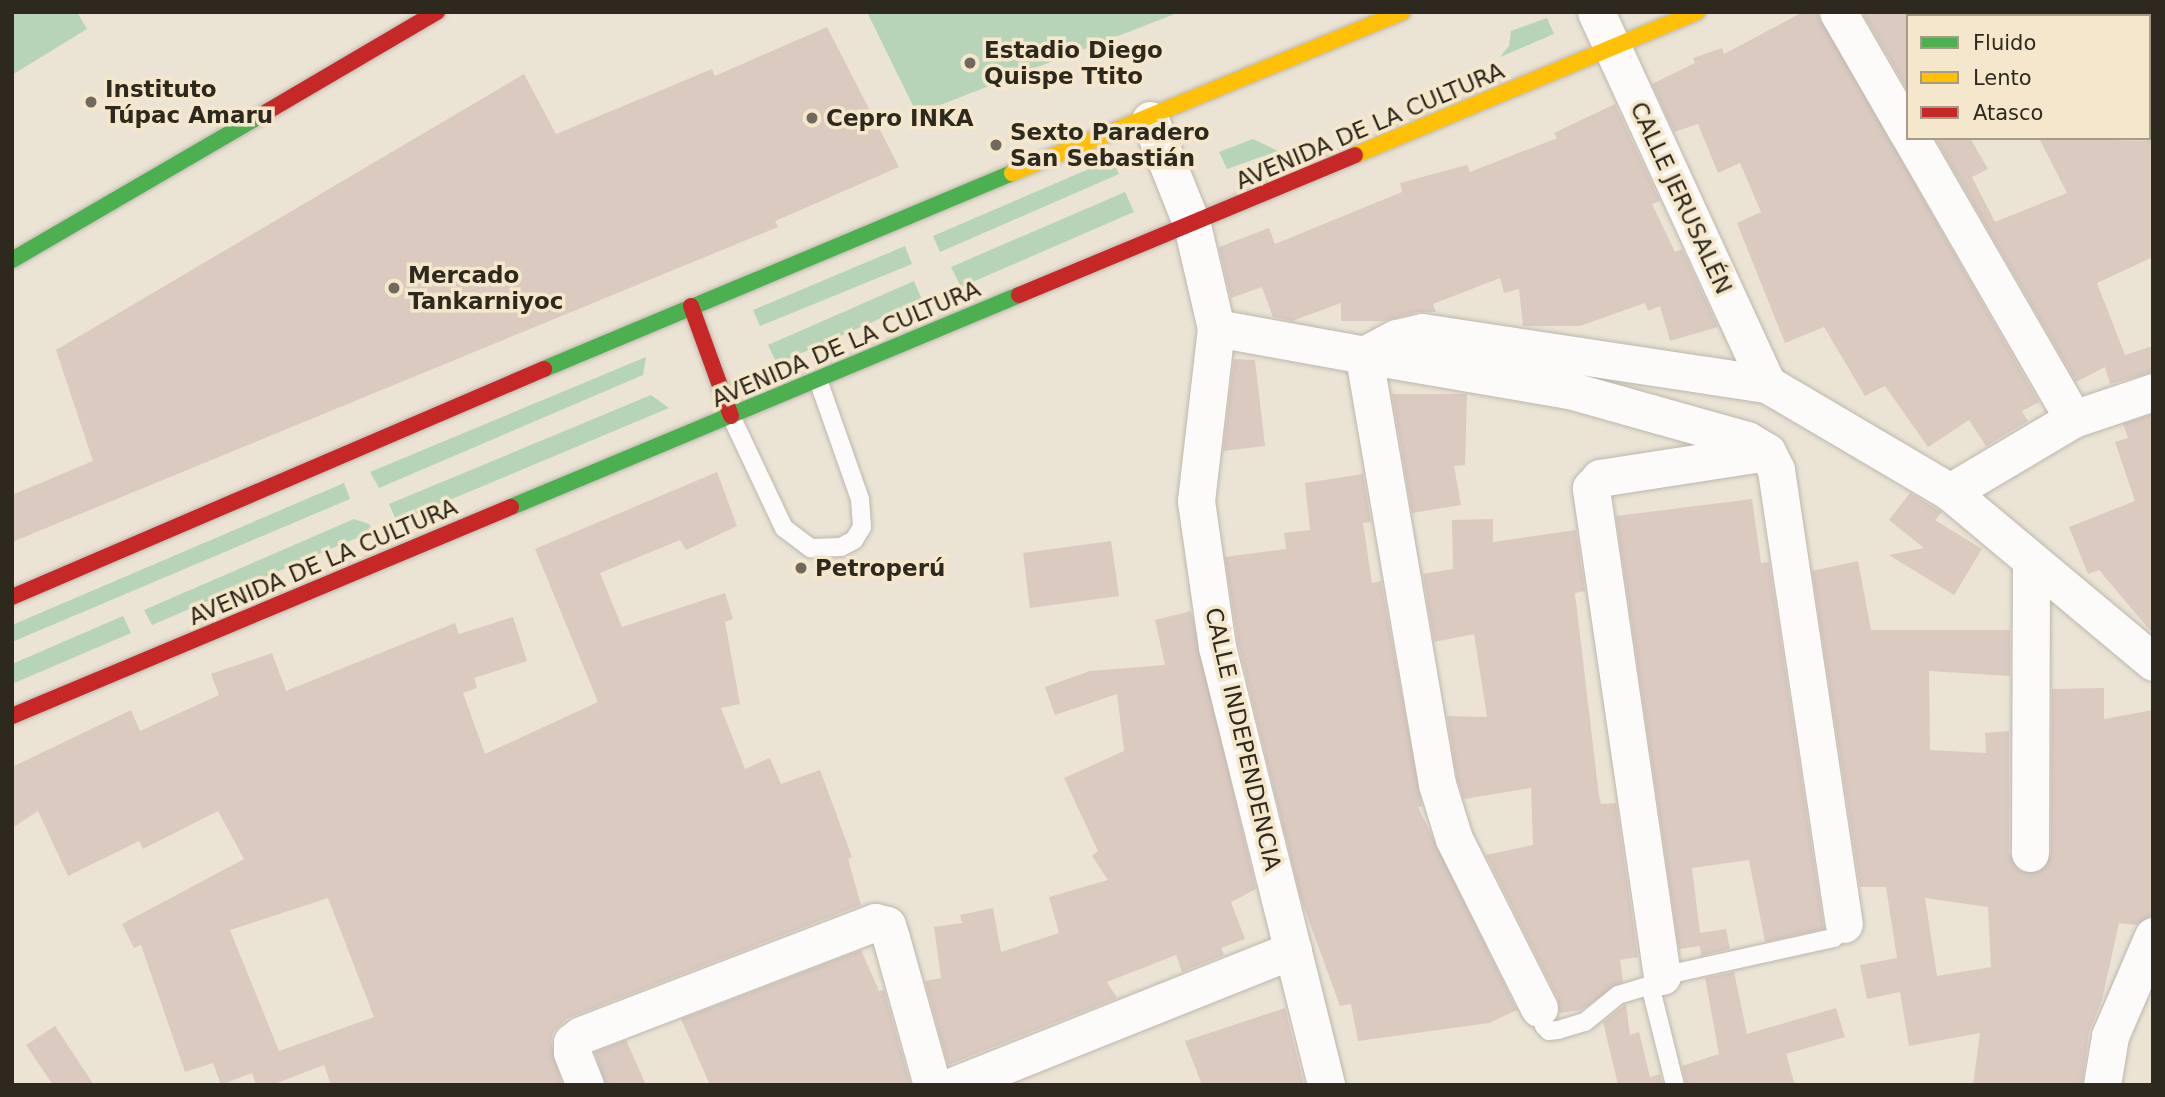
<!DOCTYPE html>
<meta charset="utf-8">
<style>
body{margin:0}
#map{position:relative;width:2165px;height:1097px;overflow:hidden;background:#ebe4d5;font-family:"DejaVu Sans",sans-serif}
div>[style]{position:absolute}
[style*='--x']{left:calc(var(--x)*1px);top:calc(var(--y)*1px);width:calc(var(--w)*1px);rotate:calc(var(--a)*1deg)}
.green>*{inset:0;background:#b7d4b8}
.building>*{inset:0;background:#dacac0}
.roads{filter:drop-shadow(0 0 2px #bdb7ac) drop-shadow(0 0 2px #bdb7ac)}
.lane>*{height:18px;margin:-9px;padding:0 9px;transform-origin:9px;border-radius:9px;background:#fcfbf9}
.street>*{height:37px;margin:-18.5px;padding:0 18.5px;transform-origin:18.5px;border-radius:18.5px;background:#fcfbf9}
.fast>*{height:16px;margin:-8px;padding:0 8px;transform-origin:8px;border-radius:8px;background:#4caf50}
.slow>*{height:16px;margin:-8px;padding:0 8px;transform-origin:8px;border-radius:8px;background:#ffc107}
.jam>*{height:16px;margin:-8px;padding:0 8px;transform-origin:8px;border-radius:8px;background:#c62828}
.dots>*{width:19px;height:19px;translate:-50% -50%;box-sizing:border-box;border:4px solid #f5e7cb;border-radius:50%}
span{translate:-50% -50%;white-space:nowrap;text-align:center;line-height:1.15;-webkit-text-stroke:7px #f5e7cb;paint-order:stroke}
.poi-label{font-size:23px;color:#2e291e;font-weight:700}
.left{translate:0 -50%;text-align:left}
.street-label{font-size:23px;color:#2e291e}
.frame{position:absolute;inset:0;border:14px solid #2e291e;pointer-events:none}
.legend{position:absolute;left:1906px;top:14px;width:245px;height:126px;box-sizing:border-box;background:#f5e7cb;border:2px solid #a59b86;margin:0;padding:9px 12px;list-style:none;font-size:21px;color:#2e291e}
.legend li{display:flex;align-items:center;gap:14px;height:35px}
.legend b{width:35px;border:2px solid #a59b86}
</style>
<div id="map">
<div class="green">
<div style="clip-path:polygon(12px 12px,77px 12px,87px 29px,12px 75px)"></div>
<div style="clip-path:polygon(867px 12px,1180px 12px,917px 114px)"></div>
<div style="clip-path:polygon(1547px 18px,1554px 34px,1500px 57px,1509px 46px,1511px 31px)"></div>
<div style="clip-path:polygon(1253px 139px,1278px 151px,1227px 169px,1219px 152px)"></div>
<div style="clip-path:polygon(1112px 159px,1119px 174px,940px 252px,933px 236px)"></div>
<div style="clip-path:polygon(1125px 192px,1134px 212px,961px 287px,951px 267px)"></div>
<div style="clip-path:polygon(905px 246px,912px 264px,760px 326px,753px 310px)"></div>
<div style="clip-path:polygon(914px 281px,922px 300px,777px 364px,768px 345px)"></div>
<div style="clip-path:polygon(646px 357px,643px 375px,379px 488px,370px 472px)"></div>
<div style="clip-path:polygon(651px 395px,669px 408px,397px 522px,389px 504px)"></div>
<div style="clip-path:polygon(344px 483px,350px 499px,12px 642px,12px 625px)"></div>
<div style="clip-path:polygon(354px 519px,369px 524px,373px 531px,152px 625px,144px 610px)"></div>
<div style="clip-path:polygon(123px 616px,131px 633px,12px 684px,12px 664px)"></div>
</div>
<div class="building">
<div style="clip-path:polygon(1803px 12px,1817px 12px,2039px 402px,2022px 411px,2028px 421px,1986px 446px,1969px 420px,1928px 447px,1885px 386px,1865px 396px,1824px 327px,1785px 343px,1737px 223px,1761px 212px,1740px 163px,1718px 173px,1698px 124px,1674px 132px,1652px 84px,1695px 63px,1693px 58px,1722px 48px,1724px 54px)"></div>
<div style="clip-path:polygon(1862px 12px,1908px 12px,1908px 91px)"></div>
<div style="clip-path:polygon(827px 27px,899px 167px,775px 221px,778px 227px,12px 542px,12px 495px,93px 461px,56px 350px,524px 74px,556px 134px,712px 69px,715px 76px)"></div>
<div style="clip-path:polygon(1615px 104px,1660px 201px,1652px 204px,1675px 252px,1682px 249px,1718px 327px,1670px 341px,1660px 306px,1648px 311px,1645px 303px,1580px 326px,1523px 326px,1519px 289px,1504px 293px,1500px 278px,1433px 304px,1436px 312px,1417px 312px,1383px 321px,1341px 321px,1341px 303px,1292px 321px,1273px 317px,1262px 287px,1231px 298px,1219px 247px,1269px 228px,1275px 244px,1402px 192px,1400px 183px,1467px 165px,1470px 172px,1557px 138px,1554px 133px)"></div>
<div style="clip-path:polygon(1935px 138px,1970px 138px,1988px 169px,1972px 177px,1995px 222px,2067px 193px,2039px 138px,2153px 141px,2153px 257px,2097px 283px,2125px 355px,2153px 346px,2153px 372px,2110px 384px,2105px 367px,2076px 382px)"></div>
<div style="clip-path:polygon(1234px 359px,1255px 360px,1265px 446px,1223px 451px)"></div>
<div style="clip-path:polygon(1392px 394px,1467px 394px,1465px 465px,1454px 466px,1461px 505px,1412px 513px)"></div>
<div style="clip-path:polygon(2153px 414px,2153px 634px,2099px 570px,2088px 574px,2069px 527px,2135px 501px,2115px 442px,2128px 438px,2123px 424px)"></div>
<div style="clip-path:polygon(evenodd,717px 472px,737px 526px,686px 550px,680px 540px,600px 573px,622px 627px,725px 593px,733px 619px,725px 622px,740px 704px,721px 708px,745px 769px,770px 758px,781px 784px,820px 770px,852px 857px,848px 859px,861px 905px,568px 1018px,553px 1032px,551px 1042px,562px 1085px,331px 1085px,324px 1065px,272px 1085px,256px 1085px,252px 1073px,221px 1085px,213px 1063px,185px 1072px,141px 945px,134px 948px,122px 924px,244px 859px,218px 811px,143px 849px,139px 841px,68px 876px,38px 811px,12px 828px,12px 767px,131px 710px,140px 731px,219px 695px,211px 674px,272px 653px,286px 691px,455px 623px,459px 634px,513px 617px,527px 661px,474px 678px,477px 688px,463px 693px,485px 754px,598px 702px,535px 549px,717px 472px,328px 898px,374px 1017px,279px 1051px,230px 930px,328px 898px)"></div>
<div style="clip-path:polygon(1363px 474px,1371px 522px,1363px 523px,1372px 583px,1381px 581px,1422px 806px,1418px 807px,1517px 1010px,1489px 1023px,1358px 1041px,1351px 1004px,1340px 1006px,1301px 899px,1238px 643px,1225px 557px,1286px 549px,1284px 533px,1310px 530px,1305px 483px)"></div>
<div style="clip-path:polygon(1910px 493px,1942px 512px,1935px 520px,1982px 549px,1954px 595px,1889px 555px,1924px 548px,1889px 520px)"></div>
<div style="clip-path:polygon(1752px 499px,1761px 563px,1769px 562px,1824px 929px,1765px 942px,1749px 860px,1692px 868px,1700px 933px,1726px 929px,1730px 949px,1701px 956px,1700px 946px,1679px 949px,1616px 516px)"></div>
<div style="clip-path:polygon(1493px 519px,1493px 542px,1576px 530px,1585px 591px,1575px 593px,1599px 796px,1601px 804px,1616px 803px,1638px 957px,1620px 960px,1623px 982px,1581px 1010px,1559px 1013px,1558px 999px,1486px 855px,1533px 845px,1531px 788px,1464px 799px,1457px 779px,1447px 716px,1487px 717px,1474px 634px,1434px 642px,1423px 574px,1453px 569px,1452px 520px)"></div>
<div style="clip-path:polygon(1111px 541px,1119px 596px,1030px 608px,1023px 553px)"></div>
<div style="clip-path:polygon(evenodd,1858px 561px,1871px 630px,2010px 630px,2010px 676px,1929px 671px,1930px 750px,1986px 753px,1985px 733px,2009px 731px,2009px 853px,2020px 871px,2040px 871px,2051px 854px,2052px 689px,2104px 688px,2104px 719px,2153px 710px,2153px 915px,2136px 925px,2119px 923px,2102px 1000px,2089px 1032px,2082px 1085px,1973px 1085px,1980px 1033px,1909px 1046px,1900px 992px,1867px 999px,1860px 965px,1897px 958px,1886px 887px,1860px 887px,1812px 571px,1858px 561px,1925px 898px,1988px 907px,1991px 967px,1937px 976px,1925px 898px)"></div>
<div style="clip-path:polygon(1191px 611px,1256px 889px,1231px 902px,1245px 939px,1221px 948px,1224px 955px,1182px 972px,1176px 955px,1107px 982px,1117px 998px,948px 1065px,925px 981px,941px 978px,934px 927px,962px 923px,960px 915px,993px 908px,1001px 952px,1059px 933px,1049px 897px,1108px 880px,1092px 856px,1098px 851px,1064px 778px,1124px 751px,1117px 694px,1055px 715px,1045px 687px,1090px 671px,1165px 665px,1155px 620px)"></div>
<div style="clip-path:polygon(861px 950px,879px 991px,884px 990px,910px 1083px,710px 1085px,681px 1019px)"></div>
<div style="clip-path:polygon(1734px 972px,1747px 1034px,1836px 1008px,1845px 1037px,1786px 1054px,1795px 1085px,1686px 1085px,1682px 1066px,1719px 1054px,1705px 978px)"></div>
<div style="clip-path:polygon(1626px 1004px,1630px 1035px,1639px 1032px,1650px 1077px,1660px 1074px,1663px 1085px,1618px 1085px,1603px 1022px)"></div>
<div style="clip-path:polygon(1285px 1008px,1304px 1085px,1202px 1085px,1185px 1041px)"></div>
<div style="clip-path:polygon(55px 1026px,94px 1085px,53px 1085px,26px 1045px)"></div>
<div style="clip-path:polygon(626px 1040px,646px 1085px,605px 1085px,595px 1052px)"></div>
</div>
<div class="roads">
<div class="lane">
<div style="--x:731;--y:416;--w:124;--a:64.7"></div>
<div style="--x:784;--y:528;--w:34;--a:37"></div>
<div style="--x:811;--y:548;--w:30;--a:-2"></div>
<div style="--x:841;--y:547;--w:15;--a:-28"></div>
<div style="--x:854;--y:540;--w:15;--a:-58"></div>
<div style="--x:862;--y:527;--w:28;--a:-94"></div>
<div style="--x:860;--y:499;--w:126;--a:-109.4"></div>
<div style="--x:1650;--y:985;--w:103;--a:76"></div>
<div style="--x:1539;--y:1008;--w:19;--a:74"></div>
<div style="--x:1544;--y:1026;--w:7;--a:45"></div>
<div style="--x:1549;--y:1031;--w:9;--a:-6"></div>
<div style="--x:1558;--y:1030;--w:28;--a:-17"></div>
<div style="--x:1585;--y:1022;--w:43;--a:-39.3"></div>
<div style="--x:1618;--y:995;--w:34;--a:-17"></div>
<div style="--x:1650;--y:985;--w:15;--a:-37"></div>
<div style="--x:1662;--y:976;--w:176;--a:-12.5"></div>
<div style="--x:1834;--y:938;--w:17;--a:-54"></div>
</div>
<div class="street">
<div style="--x:1596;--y:12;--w:409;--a:65.3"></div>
<div style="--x:1838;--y:12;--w:140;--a:60"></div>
<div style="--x:2103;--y:12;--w:4;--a:63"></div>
<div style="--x:2149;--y:112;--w:9;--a:63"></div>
<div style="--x:1150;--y:120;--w:113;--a:68.2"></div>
<div style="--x:1192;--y:225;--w:106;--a:76.9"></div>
<div style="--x:1216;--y:328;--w:174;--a:96.6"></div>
<div style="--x:1196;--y:501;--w:148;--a:81.8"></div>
<div style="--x:1217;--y:647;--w:451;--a:76"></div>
<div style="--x:1911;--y:138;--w:324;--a:60"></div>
<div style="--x:1216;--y:328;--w:150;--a:10.3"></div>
<div style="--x:1364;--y:355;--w:36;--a:-28"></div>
<div style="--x:1396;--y:338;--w:27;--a:-13"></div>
<div style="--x:1422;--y:332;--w:349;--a:8.6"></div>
<div style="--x:1767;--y:384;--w:212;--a:30.5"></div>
<div style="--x:1950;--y:492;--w:143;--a:-30.7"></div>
<div style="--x:2073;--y:419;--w:84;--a:-18.6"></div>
<div style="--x:1950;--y:492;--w:265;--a:39.9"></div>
<div style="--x:2030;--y:853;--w:291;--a:-89.8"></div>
<div style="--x:1662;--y:976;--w:493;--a:-98.3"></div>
<div style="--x:1591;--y:488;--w:13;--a:-48"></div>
<div style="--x:1600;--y:478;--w:169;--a:-8.8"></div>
<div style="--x:1539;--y:1008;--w:189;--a:-116.7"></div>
<div style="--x:1454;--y:839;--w:58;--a:-107.2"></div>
<div style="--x:1437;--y:784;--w:435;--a:-99.7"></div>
<div style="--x:1364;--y:355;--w:208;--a:9.7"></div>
<div style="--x:1569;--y:390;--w:185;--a:15.7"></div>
<div style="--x:1747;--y:440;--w:23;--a:31"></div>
<div style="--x:1767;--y:452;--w:20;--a:63"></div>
<div style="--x:1776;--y:470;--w:459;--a:81.5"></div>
<div style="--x:585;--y:1085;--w:35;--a:-112"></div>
<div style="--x:572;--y:1052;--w:10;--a:-90"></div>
<div style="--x:572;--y:1042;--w:11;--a:-38"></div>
<div style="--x:581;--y:1035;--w:315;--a:-21"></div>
<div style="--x:875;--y:922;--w:12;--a:14"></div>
<div style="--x:887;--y:925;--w:14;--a:73"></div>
<div style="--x:891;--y:938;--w:153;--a:74.4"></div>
<div style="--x:955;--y:1085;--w:364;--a:-21.8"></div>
<div style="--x:2102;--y:1085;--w:50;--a:-80.7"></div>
<div style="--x:2110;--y:1036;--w:109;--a:-66.7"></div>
</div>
<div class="fast">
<div style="--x:12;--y:260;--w:296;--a:-30.2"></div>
<div style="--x:544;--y:369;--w:507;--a:-22.72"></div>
<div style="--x:511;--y:507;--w:550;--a:-22.65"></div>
</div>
<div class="slow">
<div style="--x:1355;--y:155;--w:371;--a:-22.7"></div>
<div style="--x:1012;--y:173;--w:422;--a:-22.4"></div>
</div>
<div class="jam">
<div style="--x:268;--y:111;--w:196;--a:-30.4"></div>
<div style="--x:1019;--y:295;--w:364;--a:-22.6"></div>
<div style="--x:691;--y:306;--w:117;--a:70"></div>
<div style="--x:12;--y:597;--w:579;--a:-23.2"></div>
<div style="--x:12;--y:716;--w:541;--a:-22.73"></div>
</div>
</div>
<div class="dots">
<div style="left:970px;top:63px;background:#706a5e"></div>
<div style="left:91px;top:102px;background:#706a5e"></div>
<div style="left:812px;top:118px;background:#706a5e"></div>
<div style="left:996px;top:145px;background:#706a5e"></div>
<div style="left:394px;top:288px;background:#706a5e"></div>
<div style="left:801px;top:568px;background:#706a5e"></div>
</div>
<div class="poi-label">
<span class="left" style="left:984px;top:63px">Estadio Diego<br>Quispe Ttito</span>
<span class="left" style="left:105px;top:102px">Instituto<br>Túpac Amaru</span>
<span class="left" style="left:826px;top:118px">Cepro INKA</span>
<span class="left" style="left:1010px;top:145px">Sexto Paradero<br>San Sebastián</span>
<span class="left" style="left:408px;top:288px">Mercado<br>Tankarniyoc</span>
<span class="left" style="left:815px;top:568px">Petroperú</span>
</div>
<div class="street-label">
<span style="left:1370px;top:126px;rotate:-23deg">AVENIDA DE LA CULTURA</span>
<span style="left:1681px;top:198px;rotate:65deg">CALLE JERUSALÉN</span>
<span style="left:846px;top:344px;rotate:-23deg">AVENIDA DE LA CULTURA</span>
<span style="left:323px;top:562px;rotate:-23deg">AVENIDA DE LA CULTURA</span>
<span style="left:1243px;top:739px;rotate:77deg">CALLE INDEPENDENCIA</span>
</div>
<div class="frame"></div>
<ul class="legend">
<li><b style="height:9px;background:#4caf50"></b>Fluido</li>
<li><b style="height:9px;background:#ffc107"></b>Lento</li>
<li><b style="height:9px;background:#c62828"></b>Atasco</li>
</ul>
</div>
